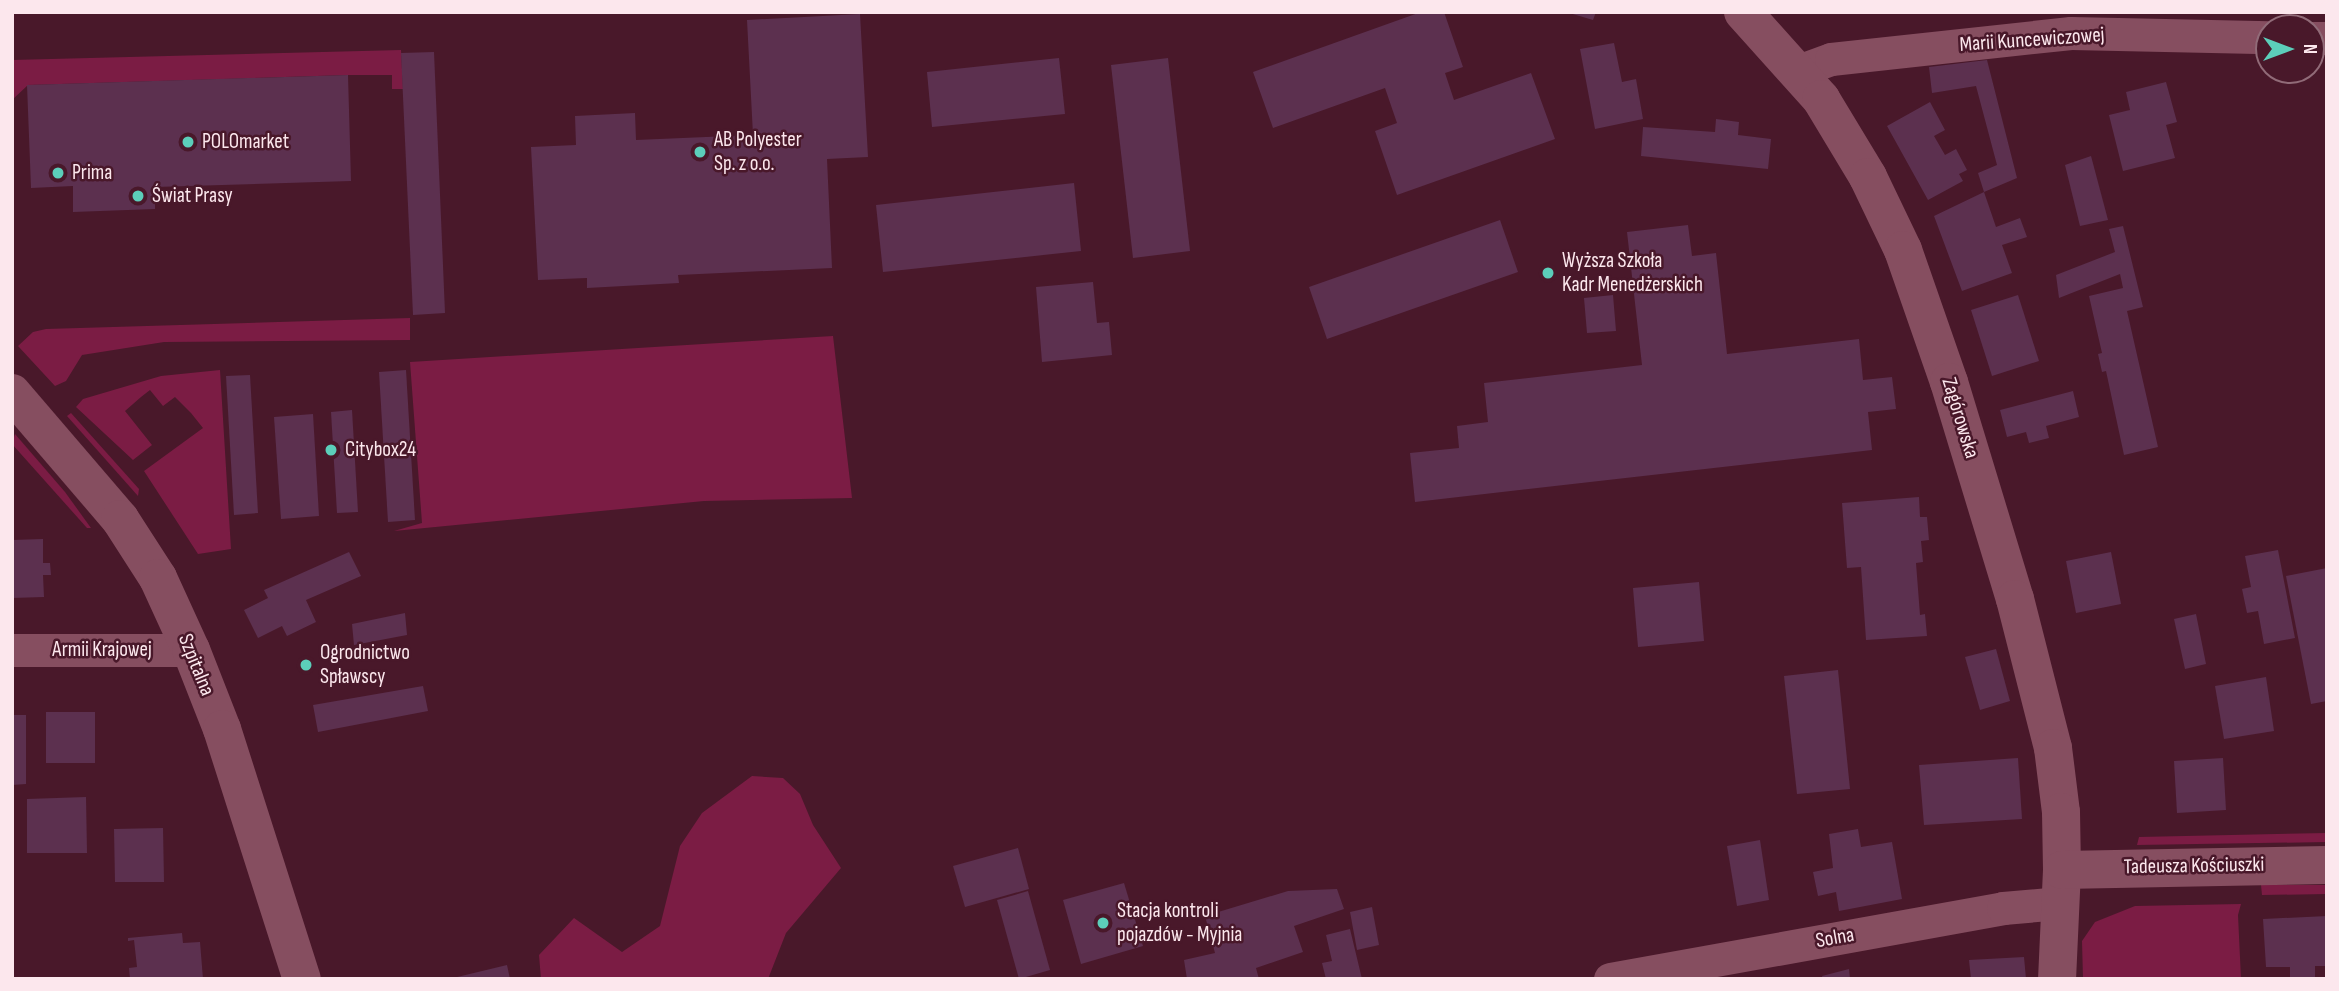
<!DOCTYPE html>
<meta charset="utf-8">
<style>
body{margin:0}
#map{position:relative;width:2339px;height:991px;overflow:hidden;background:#49182a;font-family:"Sofia Sans Condensed",sans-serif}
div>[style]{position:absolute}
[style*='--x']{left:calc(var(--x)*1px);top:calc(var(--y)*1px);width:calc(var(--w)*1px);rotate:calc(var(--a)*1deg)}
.green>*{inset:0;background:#7b1c44}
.building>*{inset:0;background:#5c304f}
.minor>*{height:33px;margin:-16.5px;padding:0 16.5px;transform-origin:16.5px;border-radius:16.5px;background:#864e60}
.tertiary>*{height:38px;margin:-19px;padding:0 19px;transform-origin:19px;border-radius:19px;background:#864e60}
.dots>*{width:19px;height:19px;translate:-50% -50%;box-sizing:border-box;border:4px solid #49182a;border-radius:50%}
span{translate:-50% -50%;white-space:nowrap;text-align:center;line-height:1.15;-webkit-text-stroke:5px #49182a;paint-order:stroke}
.street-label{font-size:21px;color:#fce7ed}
.poi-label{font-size:21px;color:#fce7ed}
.left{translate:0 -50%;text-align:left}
.frame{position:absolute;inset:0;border:14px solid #fce7ed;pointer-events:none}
.north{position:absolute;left:2255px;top:14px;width:70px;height:70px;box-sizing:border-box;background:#49182a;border:2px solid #916b78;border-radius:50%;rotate:90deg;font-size:19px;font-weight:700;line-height:28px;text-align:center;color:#fce7ed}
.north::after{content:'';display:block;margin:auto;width:24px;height:32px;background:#5cceba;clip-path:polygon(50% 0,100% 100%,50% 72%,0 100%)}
</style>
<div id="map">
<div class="green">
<div style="clip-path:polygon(401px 50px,403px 89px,392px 89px,392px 75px,348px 75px,28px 85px,12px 100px,12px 60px)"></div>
<div style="clip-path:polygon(410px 318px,410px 340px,164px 342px,82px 355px,66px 381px,55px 386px,18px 346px,33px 332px,46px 329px)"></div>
<div style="clip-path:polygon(833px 336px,852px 498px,704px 501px,394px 531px,422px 523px,410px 362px)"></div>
<div style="clip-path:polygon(220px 370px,231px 549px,198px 554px,144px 471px,203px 428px,191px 413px,175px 397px,163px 406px,150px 390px,141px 397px,125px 411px,152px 445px,133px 460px,76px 407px,83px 399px,161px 376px)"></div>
<div style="clip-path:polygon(71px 413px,139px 489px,138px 496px,67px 416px)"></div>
<div style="clip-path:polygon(15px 434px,65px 492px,91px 528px,87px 528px,12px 444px)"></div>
<div style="clip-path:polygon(752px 776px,783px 778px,800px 794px,813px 825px,841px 868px,786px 933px,768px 979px,541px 979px,539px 955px,574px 918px,622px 952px,660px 926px,680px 846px,702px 813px)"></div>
<div style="clip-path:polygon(2327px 833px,2327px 842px,2137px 845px,2139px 837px)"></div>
<div style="clip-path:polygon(2261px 885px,2327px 885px,2327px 894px,2262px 895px)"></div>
<div style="clip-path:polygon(2241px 904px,2238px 915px,2241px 979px,2083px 979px,2082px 941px,2095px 922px,2135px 906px)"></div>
</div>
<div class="building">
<div style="clip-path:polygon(1421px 12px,1444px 12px,1463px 67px,1445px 73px,1454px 100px,1531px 73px,1555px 139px,1397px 195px,1375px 131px,1397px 123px,1385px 88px,1273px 128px,1253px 72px)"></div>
<div style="clip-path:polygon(1566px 12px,1596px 12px,1593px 20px)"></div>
<div style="clip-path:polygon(860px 14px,868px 157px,827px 159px,832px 268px,678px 275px,679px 283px,587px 288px,587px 278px,538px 280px,531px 147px,576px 145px,575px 116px,635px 113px,636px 140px,753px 135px,747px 20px)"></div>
<div style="clip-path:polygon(1614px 43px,1622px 82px,1636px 79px,1643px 119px,1595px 129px,1580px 49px)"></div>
<div style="clip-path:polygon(434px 52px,445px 313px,413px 315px,401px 53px)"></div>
<div style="clip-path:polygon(1059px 58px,1065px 114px,932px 127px,927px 72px)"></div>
<div style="clip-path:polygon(1168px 58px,1190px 251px,1133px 258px,1111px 65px)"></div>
<div style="clip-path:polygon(1987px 60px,2017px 178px,1984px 192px,1978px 173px,1997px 165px,1976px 86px,1932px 93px,1929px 67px)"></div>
<div style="clip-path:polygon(348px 75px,351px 181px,155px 187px,155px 209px,73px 212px,73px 186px,31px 188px,27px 85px)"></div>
<div style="clip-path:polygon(2166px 82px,2177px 122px,2166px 125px,2175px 158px,2123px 171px,2109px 115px,2130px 110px,2126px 92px)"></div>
<div style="clip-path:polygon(1930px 102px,1945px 130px,1934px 136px,1945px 155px,1956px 149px,1967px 170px,1959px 174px,1963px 181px,1928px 200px,1887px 126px)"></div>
<div style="clip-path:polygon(1716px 119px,1739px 122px,1738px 135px,1771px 139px,1768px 169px,1641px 156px,1643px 127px,1715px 132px)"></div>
<div style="clip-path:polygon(2091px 156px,2108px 220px,2080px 226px,2065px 165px)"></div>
<div style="clip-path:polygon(1074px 183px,1081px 251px,883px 272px,876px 205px)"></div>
<div style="clip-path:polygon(1984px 192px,1996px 227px,2020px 218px,2027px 237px,2002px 245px,2012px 273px,1962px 291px,1934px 216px)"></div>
<div style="clip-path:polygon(1500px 220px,1518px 272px,1327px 339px,1309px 287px)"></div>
<div style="clip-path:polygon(1688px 225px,1692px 256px,1716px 253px,1727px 354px,1859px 339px,1863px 380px,1892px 377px,1896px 409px,1868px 412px,1872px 450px,1415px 502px,1410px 453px,1459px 448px,1457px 426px,1488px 422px,1484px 383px,1642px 365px,1627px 232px)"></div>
<div style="clip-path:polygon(2123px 226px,2143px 307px,2127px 311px,2158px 447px,2124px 455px,2106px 371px,2102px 372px,2098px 354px,2102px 353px,2089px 296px,2123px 288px,2120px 274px,2059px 298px,2056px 275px,2115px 252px,2109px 229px)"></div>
<div style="clip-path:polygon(1093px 282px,1097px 323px,1109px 322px,1112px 355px,1042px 362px,1036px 287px)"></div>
<div style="clip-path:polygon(1613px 295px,1616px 331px,1587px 333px,1584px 298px)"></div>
<div style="clip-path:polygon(2018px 295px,2039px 361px,1992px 376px,1971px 310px)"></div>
<div style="clip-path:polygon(406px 370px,415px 520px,388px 522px,379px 372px)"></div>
<div style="clip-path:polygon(250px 375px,258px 513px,234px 515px,226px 376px)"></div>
<div style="clip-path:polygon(2073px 391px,2079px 417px,2046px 426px,2049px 438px,2029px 443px,2026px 432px,2007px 437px,2000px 410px)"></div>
<div style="clip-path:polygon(352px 410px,358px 512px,337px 513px,331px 412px)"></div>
<div style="clip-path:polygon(313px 414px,319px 516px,281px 519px,274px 417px)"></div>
<div style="clip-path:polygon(1919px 497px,1920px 517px,1927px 517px,1929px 540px,1921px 541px,1923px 562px,1916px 563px,1920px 615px,1925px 614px,1927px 636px,1866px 640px,1861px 567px,1847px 568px,1842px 503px)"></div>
<div style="clip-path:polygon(43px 539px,43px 563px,50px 563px,51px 575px,43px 575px,44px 597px,12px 598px,12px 540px)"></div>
<div style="clip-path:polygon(2278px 550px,2295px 638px,2264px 644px,2258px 611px,2247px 613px,2242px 589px,2251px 587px,2245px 556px)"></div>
<div style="clip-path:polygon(349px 552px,361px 576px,306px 600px,316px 622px,287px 636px,282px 626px,258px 638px,244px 610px,268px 598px,264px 590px)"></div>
<div style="clip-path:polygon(2111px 552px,2121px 604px,2076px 613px,2066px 561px)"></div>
<div style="clip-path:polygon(2327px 568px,2327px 701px,2311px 704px,2286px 576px)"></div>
<div style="clip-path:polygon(1699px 582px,1704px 641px,1638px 647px,1633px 588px)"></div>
<div style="clip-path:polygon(405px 613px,407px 635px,354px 645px,352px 624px)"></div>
<div style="clip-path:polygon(2196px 614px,2206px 664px,2185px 669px,2174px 619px)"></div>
<div style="clip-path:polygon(1996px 649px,2010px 701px,1980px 710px,1965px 657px)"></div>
<div style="clip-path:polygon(1838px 670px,1850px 789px,1797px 794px,1784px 676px)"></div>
<div style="clip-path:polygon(2266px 677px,2274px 731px,2224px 739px,2215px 686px)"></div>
<div style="clip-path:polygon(423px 686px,428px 711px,318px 732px,313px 705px)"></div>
<div style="clip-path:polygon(46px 712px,95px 712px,95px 763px,46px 763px)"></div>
<div style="clip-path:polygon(12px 715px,26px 715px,26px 784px,12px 785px)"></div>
<div style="clip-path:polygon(2018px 758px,2022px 819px,1924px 825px,1919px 765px)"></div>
<div style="clip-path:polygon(2223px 758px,2226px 810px,2177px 813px,2174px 761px)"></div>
<div style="clip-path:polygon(86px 797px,87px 853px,27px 853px,27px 799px)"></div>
<div style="clip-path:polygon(163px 828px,164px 882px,115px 882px,114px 829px)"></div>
<div style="clip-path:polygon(1858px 829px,1861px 847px,1892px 842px,1902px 899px,1839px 911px,1836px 892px,1818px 896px,1813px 872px,1833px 868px,1829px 834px)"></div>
<div style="clip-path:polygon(1760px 840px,1769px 900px,1737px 906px,1727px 846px)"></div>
<div style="clip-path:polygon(1018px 848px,1029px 889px,965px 907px,953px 866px)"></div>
<div style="clip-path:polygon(1124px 883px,1143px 946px,1081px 964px,1063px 900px)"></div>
<div style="clip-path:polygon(1337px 889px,1344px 909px,1294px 926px,1303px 952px,1256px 968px,1259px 979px,1187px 979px,1184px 960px,1215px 953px,1205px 916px,1288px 891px)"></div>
<div style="clip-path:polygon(1028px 891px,1050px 970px,1019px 979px,997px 900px)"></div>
<div style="clip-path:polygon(1372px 907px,1379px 945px,1357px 950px,1350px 912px)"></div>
<div style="clip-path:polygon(2327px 916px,2327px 966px,2315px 966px,2315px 979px,2290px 979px,2290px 967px,2266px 967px,2263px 919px)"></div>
<div style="clip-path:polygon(1350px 929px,1362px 979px,1326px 979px,1322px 963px,1332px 961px,1326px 935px)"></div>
<div style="clip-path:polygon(182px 933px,183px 943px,200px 942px,203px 979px,130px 979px,129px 968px,137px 967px,134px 940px,128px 941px,128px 938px)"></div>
<div style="clip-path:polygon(2024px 957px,2026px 979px,1971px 979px,1969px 960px)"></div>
<div style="clip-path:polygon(507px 965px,510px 979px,453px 979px,453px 978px)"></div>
<div style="clip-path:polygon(1849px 969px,1850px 979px,1823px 979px,1822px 976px)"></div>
</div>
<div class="minor">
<div style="--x:2311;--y:38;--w:16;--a:0"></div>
<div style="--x:1798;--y:71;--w:35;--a:-20"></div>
<div style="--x:1831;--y:59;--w:241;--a:-6.2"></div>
<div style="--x:2071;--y:33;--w:198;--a:1.2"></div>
<div style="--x:12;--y:650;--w:179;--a:0"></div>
<div style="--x:1610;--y:979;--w:399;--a:-10.2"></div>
<div style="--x:2003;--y:908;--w:57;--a:-5"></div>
</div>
<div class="tertiary">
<div style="--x:1743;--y:12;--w:117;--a:48.1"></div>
<div style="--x:1821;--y:99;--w:91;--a:58.9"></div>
<div style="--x:1868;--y:177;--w:81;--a:64.4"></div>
<div style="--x:1903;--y:250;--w:140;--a:70.8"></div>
<div style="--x:1949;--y:382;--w:227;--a:73.1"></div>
<div style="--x:2015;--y:599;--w:154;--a:75.7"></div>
<div style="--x:2053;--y:748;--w:64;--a:82.9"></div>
<div style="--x:2061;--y:812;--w:58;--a:89"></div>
<div style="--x:2062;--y:870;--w:109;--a:92.6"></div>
<div style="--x:12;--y:393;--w:166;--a:49.4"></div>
<div style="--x:120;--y:519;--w:70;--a:57.2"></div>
<div style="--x:158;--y:578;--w:79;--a:65.4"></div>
<div style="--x:191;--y:650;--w:85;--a:68.6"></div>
<div style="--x:222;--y:729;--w:262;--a:72.3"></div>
<div style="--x:2062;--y:870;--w:265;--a:-1.1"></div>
</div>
<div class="dots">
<div style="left:188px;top:142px;background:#5cceba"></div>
<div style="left:700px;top:152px;background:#5cceba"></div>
<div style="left:58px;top:173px;background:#5cceba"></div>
<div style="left:138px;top:196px;background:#5cceba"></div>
<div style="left:1548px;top:273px;background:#5cceba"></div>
<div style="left:331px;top:450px;background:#5cceba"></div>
<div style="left:306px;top:665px;background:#5cceba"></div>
<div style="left:1103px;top:923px;background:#5cceba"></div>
</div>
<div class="street-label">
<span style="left:2032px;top:40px;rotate:-4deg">Marii Kuncewiczowej</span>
<span style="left:1960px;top:418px;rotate:73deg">Zagórowska</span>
<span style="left:102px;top:650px">Armii Krajowej</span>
<span style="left:196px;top:665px;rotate:68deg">Szpitalna</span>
<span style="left:2194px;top:866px;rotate:-1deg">Tadeusza Kościuszki</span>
<span style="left:1835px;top:938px;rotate:-10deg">Solna</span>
</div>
<div class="poi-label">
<span class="left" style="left:714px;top:152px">AB Polyester<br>Sp. z o.o.</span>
<span class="left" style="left:202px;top:142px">POLOmarket</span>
<span class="left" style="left:72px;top:173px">Prima</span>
<span class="left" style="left:152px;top:196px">Świat Prasy</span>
<span class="left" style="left:1562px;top:273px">Wyższa Szkoła<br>Kadr Menedżerskich</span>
<span class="left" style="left:345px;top:450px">Citybox24</span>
<span class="left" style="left:320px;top:665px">Ogrodnictwo<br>Spławscy</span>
<span class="left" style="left:1117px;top:923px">Stacja kontroli<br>pojazdów - Myjnia</span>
</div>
<div class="frame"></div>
<div class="north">N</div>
</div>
